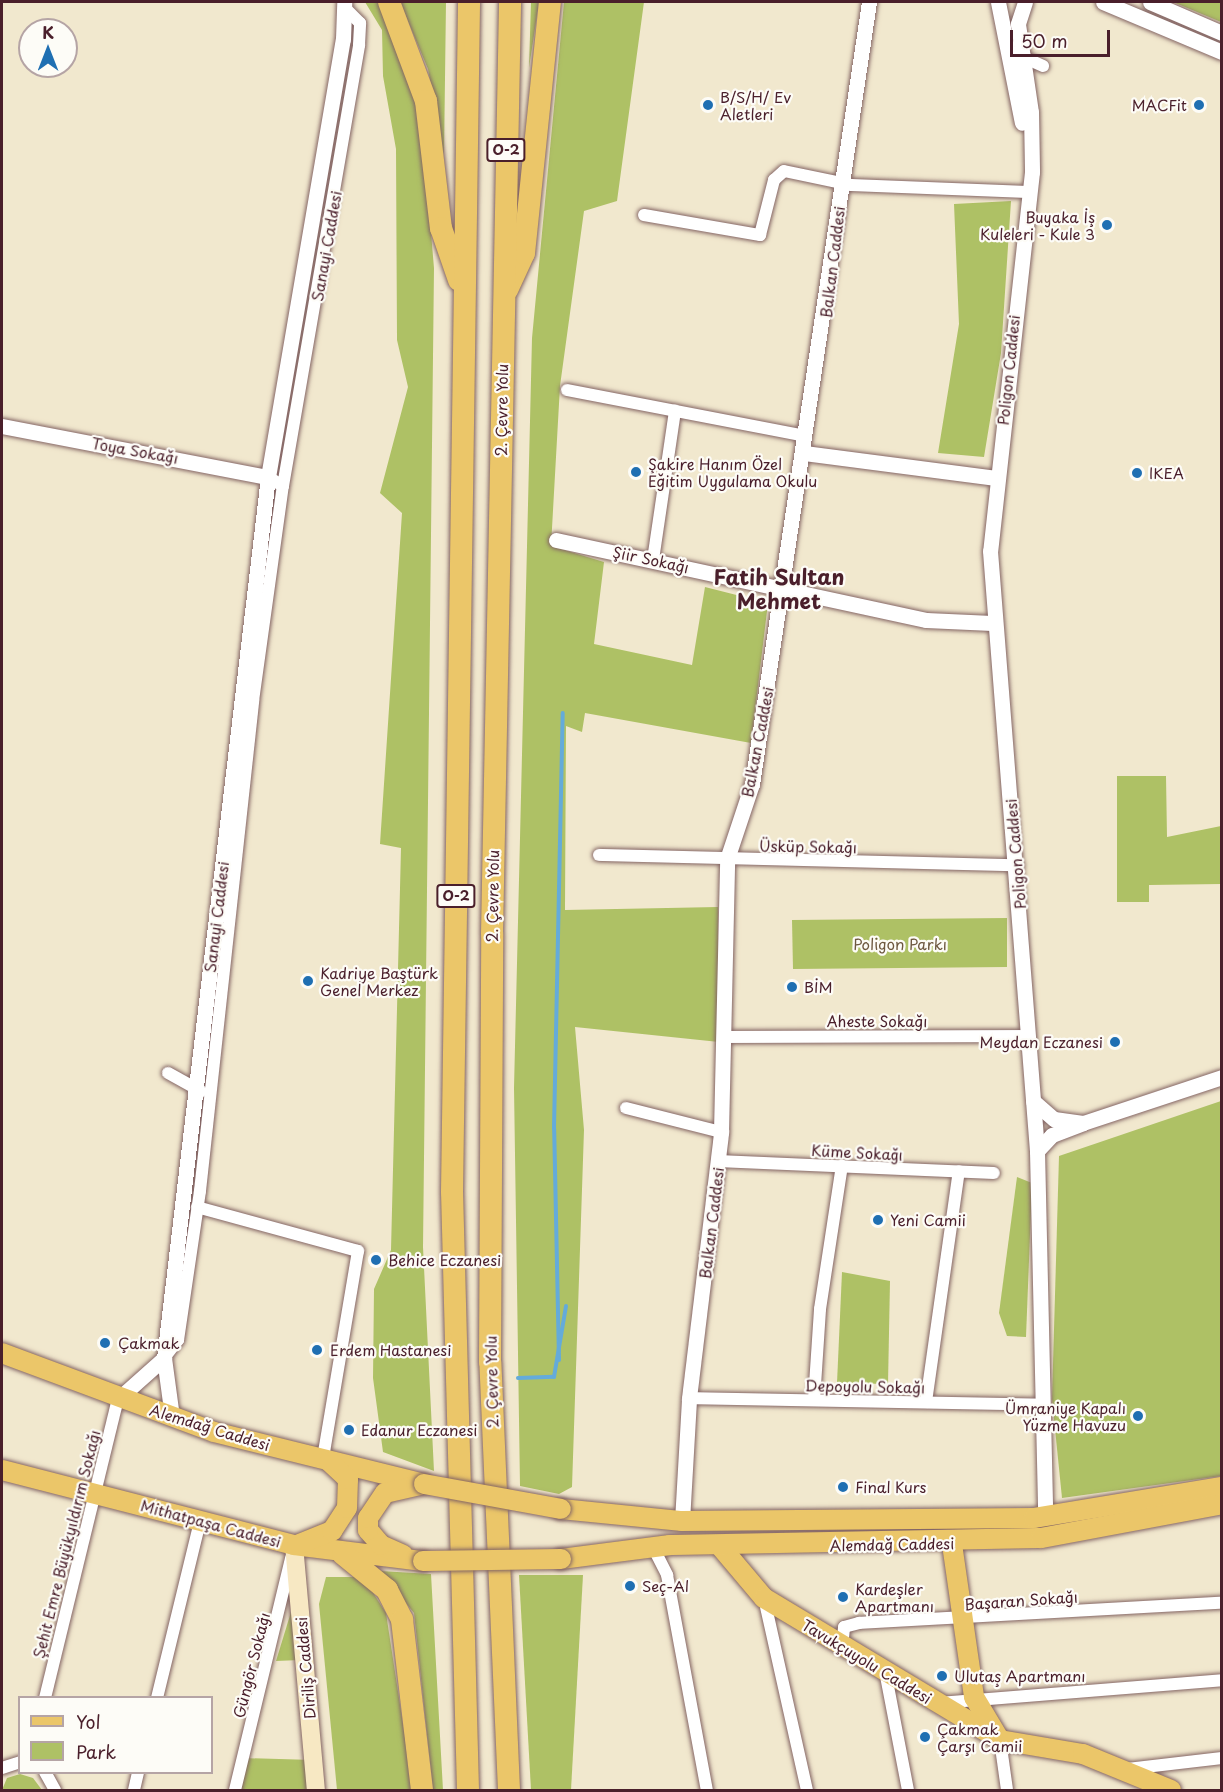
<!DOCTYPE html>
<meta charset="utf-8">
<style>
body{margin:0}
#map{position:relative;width:1223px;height:1792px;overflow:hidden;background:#f1e8ce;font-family:"Playpen Sans",sans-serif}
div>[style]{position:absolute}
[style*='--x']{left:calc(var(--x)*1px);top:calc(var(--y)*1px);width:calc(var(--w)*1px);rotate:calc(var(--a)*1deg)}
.green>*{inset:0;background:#aec165}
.stream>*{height:4px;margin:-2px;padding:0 2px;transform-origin:2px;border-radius:2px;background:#64abda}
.roads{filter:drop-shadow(0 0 2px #846564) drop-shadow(0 0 2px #846564)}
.minor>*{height:12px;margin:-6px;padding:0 6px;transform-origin:6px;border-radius:6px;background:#fff}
.tertiary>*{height:15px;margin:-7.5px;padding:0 7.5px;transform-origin:7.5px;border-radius:7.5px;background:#fff}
.secondary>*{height:18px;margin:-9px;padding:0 9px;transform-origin:9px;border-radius:9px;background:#f7e8c3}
.primary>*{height:20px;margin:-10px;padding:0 10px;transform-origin:10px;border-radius:10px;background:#ebc669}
.motorway>*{height:22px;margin:-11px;padding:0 11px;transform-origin:11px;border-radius:11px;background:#ebc669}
.bridges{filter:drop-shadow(0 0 2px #846564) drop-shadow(0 0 2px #846564)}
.primary-bridge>*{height:20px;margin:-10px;padding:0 10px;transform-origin:10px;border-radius:10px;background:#ebc669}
.dots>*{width:16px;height:16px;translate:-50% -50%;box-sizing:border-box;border:3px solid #fdfcf7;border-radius:50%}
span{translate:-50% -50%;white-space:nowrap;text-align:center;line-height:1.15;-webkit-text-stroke:4.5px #fdfcf7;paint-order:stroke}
.shield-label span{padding:2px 4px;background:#fdfcf7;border:2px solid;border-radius:4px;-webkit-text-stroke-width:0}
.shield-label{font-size:14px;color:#4a1f2b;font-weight:700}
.poi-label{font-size:15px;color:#4a1f2b}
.left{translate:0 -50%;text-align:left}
.right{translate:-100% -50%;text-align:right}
.street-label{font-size:15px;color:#4a1f2b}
.park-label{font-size:15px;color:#6d583f}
.district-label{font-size:21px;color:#4a1f2b;font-weight:700}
.frame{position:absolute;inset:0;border:3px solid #4a1f2b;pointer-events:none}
.legend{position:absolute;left:18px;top:1696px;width:195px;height:78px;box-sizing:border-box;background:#fdfcf7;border:2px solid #b5a4a5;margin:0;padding:8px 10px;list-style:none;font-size:18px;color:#4a1f2b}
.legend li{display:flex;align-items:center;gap:12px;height:30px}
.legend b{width:30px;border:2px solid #b5a4a5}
.north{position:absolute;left:18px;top:18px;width:60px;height:60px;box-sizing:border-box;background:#fdfcf7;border:2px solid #b5a4a5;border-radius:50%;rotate:0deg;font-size:16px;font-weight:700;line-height:24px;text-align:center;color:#4a1f2b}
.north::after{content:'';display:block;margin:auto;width:21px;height:27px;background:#1f6fb2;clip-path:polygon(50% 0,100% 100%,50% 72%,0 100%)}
.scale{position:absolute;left:1010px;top:30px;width:100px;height:27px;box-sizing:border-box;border:3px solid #4a1f2b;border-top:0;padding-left:8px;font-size:18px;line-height:21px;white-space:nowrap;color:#4a1f2b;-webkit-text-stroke:4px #fdfcf7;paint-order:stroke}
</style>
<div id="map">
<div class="green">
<div style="clip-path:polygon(365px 2px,380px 2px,420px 104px,434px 268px,423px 1247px,434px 1471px,383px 1452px,373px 1378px,374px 1289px,391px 1250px,401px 848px,380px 844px,402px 513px,380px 493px,408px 387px,397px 340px,396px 149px,383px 76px,382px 30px)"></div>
<div style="clip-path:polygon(400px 2px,446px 2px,444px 155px,428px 69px)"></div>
<div style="clip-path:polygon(531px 2px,539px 2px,529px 68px)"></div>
<div style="clip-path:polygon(564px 2px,644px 2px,617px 201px,584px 211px,560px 386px,551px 546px,604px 562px,594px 644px,692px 665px,705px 587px,768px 603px,751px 743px,585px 713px,582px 732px,566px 726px,565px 910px,718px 907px,719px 1042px,575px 1027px,584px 1130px,572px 1487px,559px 1494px,520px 1486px,514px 1088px,532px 338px)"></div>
<div style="clip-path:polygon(1173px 2px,1221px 2px,1221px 22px)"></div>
<div style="clip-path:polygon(1011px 201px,1001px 353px,984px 457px,938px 453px,959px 324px,954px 204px)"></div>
<div style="clip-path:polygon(1117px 776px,1166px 776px,1167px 837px,1221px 826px,1221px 884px,1149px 885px,1149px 902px,1117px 902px)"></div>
<div style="clip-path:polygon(1007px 918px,1007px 967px,793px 969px,792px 920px)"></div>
<div style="clip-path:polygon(1221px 1101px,1221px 1476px,1062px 1498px,1052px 1399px,1059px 1156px)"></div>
<div style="clip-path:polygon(1017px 1177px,1032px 1183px,1026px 1337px,1007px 1336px,999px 1313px)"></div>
<div style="clip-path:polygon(842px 1272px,890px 1281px,888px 1384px,837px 1383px)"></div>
<div style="clip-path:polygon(380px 1571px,431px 1574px,443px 1790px,433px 1790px,414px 1613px)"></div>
<div style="clip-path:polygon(519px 1575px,583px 1575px,571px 1790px,531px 1790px)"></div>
<div style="clip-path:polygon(326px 1577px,363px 1577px,386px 1613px,413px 1790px,337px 1790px,319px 1604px)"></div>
<div style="clip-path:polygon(291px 1612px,300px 1660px,276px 1661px)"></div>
<div style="clip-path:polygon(242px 1758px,313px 1760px,315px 1790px,235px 1790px)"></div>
<div style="clip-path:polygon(20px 1774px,33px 1778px,42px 1790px,2px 1790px,7px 1778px)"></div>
</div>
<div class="stream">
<div style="--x:559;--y:1360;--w:232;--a:-91.2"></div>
<div style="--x:554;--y:1128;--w:415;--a:-88.8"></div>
<div style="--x:518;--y:1378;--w:36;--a:-2"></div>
<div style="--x:554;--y:1377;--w:72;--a:-80.4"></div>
</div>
<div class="roads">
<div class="minor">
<div style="--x:1023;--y:57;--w:22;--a:24"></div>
<div style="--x:644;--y:215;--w:118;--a:9.8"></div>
<div style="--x:760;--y:235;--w:57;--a:-75.7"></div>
<div style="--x:774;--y:180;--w:13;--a:-42"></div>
<div style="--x:784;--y:171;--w:68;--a:11.8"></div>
<div style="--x:851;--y:185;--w:177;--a:2.3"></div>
<div style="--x:567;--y:390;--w:243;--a:10.9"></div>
<div style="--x:283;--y:486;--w:448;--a:-80.2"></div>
<div style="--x:359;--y:45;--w:22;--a:-87"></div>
<div style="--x:360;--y:23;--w:18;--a:-135"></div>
<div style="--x:653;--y:560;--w:151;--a:-81.6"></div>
<div style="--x:599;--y:855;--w:419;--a:1.4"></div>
<div style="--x:727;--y:1037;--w:300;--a:-0.2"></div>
<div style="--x:168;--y:1073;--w:38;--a:29"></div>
<div style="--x:626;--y:1108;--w:98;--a:14.2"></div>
<div style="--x:718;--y:1161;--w:276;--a:2.5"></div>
<div style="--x:197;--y:1207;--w:167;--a:15.3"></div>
<div style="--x:358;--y:1251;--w:211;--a:99.6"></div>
<div style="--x:164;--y:1358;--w:23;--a:-52"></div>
<div style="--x:178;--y:1340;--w:151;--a:-81.6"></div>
<div style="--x:200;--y:1191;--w:493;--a:-83.8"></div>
<div style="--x:253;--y:701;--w:217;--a:-82.1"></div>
<div style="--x:283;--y:486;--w:17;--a:-149"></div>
<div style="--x:689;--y:1398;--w:351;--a:1.1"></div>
<div style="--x:814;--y:1400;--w:91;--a:-86.2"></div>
<div style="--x:820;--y:1309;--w:145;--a:-81.3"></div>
<div style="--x:926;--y:1402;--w:233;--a:-81.9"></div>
<div style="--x:655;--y:1551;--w:27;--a:63"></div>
<div style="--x:667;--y:1575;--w:219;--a:79.5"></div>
<div style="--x:764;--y:1598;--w:197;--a:77.4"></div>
<div style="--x:842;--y:1647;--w:20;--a:-84"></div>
<div style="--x:844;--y:1627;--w:16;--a:-15"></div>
<div style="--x:859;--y:1623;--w:364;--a:-3.2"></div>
<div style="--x:886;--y:1676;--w:116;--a:79.1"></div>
<div style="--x:45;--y:1698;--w:308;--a:-76.3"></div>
<div style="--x:157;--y:1698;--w:185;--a:-76.3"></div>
<div style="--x:939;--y:1703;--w:284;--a:-4.6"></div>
<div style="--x:1000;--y:1740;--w:50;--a:82"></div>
<div style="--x:2;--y:1768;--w:19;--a:-18"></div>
<div style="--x:1127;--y:1769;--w:96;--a:-6.6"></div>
<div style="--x:45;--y:1772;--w:21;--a:61"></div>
<div style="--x:134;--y:1790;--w:18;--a:-77"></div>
<div style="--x:235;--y:1790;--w:239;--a:-76.4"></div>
</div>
<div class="tertiary">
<div style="--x:998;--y:2;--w:123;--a:78.8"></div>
<div style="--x:1025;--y:2;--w:23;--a:108"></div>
<div style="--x:1018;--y:24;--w:89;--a:81.6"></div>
<div style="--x:1031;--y:112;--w:60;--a:89"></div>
<div style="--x:1032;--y:172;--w:381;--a:96.3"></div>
<div style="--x:990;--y:551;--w:602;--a:85.52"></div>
<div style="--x:1037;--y:1151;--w:366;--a:88.7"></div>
<div style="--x:1103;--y:2;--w:129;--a:22.8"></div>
<div style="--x:1150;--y:2;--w:78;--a:23.3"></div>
<div style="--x:2;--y:426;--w:271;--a:10.9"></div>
<div style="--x:804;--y:453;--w:194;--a:7.4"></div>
<div style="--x:556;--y:540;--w:379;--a:12.2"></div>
<div style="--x:926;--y:620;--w:66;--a:2.6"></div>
<div style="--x:1033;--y:1101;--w:28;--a:41"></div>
<div style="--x:1054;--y:1119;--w:29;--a:8"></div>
<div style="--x:1037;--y:1151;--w:22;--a:-47"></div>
<div style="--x:1052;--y:1135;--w:33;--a:-21"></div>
<div style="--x:1083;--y:1123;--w:146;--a:-18.3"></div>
<div style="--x:118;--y:1399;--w:62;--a:-41.7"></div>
<div style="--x:172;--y:1417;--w:60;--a:-97.7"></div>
<div style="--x:164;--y:1358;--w:887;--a:-83.27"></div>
<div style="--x:268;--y:477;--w:444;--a:-80.3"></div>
<div style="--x:343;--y:39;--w:37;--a:-88"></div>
<div style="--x:682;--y:1521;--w:123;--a:-86.7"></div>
<div style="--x:689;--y:1398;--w:268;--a:-83.1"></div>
<div style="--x:721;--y:1132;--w:273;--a:-88.7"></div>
<div style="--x:727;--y:859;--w:79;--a:-71.6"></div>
<div style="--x:752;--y:784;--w:791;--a:-81.49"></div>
</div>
<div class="secondary">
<div style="--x:294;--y:1545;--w:246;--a:84.9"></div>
</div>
<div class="primary">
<div style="--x:2;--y:1353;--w:226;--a:20.4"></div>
<div style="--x:214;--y:1432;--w:216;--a:13.9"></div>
<div style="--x:2;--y:1470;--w:301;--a:14.4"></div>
<div style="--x:294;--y:1545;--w:130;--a:7.1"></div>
<div style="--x:561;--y:1509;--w:122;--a:5.7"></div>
<div style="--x:682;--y:1521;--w:352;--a:-0.5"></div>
<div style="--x:1034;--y:1518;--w:191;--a:-9.4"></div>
<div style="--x:952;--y:1544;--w:155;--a:81.8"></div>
<div style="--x:974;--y:1697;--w:47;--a:59"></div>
<div style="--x:297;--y:1545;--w:38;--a:-22"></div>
<div style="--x:332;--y:1531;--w:27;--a:-57"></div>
<div style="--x:347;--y:1508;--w:29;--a:-88"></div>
<div style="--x:348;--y:1479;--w:25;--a:-137"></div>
<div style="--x:720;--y:1546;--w:68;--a:49.8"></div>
<div style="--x:764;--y:1598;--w:275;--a:31"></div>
<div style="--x:1000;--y:1740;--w:84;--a:9.6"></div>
<div style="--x:1083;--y:1754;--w:95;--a:22.2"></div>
<div style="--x:403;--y:1555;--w:24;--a:-156"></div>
<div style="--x:381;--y:1545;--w:20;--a:-131"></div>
<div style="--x:368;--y:1530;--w:12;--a:-90"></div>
<div style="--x:368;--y:1518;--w:30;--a:-56"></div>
<div style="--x:385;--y:1493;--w:36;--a:-13"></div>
<div style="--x:561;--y:1559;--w:110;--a:-7.3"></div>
<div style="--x:670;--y:1545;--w:371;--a:-1.1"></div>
<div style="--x:1041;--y:1538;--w:184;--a:-10.6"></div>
</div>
<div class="motorway">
<div style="--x:389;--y:2;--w:106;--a:69.5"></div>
<div style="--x:426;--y:101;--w:128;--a:83.3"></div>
<div style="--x:441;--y:228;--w:55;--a:70.9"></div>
<div style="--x:507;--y:290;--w:41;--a:-65.3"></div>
<div style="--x:524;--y:253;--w:252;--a:-84.1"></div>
<div style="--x:343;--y:1554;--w:57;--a:39.3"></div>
<div style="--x:387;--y:1590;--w:34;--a:63"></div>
<div style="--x:402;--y:1620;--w:171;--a:83.3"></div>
<div style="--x:468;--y:1790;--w:598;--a:-91.53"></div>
<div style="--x:452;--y:1192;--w:1190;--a:-89.18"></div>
<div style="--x:509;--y:1790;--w:428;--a:-92.5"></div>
<div style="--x:490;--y:1362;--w:428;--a:-89.7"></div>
<div style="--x:492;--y:934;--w:932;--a:-88.89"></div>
</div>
</div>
<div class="bridges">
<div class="primary-bridge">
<div style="--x:424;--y:1484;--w:139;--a:10.3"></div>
<div style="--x:423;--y:1561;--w:138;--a:-0.8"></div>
</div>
</div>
<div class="dots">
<div style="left:708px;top:105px;background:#1f6fb2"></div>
<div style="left:1199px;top:105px;background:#1f6fb2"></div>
<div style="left:1107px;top:225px;background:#1f6fb2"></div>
<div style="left:636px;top:472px;background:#1f6fb2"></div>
<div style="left:1137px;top:473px;background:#1f6fb2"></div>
<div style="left:308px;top:981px;background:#1f6fb2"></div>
<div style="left:792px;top:987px;background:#1f6fb2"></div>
<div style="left:1115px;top:1042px;background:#1f6fb2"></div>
<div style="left:878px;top:1220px;background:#1f6fb2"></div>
<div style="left:376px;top:1260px;background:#1f6fb2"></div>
<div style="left:105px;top:1343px;background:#1f6fb2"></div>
<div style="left:317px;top:1350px;background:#1f6fb2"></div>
<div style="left:1138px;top:1416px;background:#1f6fb2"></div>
<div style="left:349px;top:1430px;background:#1f6fb2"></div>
<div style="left:843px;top:1487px;background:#1f6fb2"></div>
<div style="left:630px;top:1586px;background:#1f6fb2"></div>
<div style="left:843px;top:1597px;background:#1f6fb2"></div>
<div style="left:942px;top:1676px;background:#1f6fb2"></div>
<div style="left:925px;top:1737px;background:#1f6fb2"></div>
</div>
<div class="shield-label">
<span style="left:506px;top:150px">O-2</span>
<span style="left:456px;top:896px">O-2</span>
</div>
<div class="poi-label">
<span class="left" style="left:720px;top:105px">B/S/H/ Ev<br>Aletleri</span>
<span class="right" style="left:1187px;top:105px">MACFit</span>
<span class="right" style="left:1095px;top:225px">Buyaka İş<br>Kuleleri - Kule 3</span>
<span class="left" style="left:648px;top:472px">Şakire Hanım Özel<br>Eğitim Uygulama Okulu</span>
<span class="left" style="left:1149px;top:473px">IKEA</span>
<span class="left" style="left:320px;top:981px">Kadriye Baştürk<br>Genel Merkez</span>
<span class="left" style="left:804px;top:987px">BİM</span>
<span class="right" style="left:1103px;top:1042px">Meydan Eczanesi</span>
<span class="left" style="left:890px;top:1220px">Yeni Camii</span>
<span class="left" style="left:388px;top:1260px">Behice Eczanesi</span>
<span class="left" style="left:118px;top:1343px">Çakmak</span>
<span class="left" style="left:330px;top:1350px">Erdem Hastanesi</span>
<span class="right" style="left:1126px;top:1416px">Ümraniye Kapalı<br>Yüzme Havuzu</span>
<span class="left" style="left:361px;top:1430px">Edanur Eczanesi</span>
<span class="left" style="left:855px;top:1487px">Final Kurs</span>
<span class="left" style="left:642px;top:1586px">Seç-Al</span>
<span class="left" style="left:855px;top:1597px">Kardeşler<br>Apartmanı</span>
<span class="left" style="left:954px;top:1676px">Ulutaş Apartmanı</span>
<span class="left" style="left:937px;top:1737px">Çakmak<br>Çarşı Camii</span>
</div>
<div class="street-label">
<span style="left:326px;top:246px;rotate:-80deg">Sanayi Caddesi</span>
<span style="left:832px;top:262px;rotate:-83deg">Balkan Caddesi</span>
<span style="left:1008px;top:370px;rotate:-84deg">Poligon Caddesi</span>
<span style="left:501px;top:410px;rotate:-89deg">2. Çevre Yolu</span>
<span style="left:135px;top:450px;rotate:10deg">Toya Sokağı</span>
<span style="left:651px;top:559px;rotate:12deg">Şiir Sokağı</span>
<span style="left:757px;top:742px;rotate:-79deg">Balkan Caddesi</span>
<span style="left:808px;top:846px;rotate:1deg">Üsküp Sokağı</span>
<span style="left:1015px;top:854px;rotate:-95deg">Poligon Caddesi</span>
<span style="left:492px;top:896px;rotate:-89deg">2. Çevre Yolu</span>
<span style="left:216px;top:917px;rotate:-83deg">Sanayi Caddesi</span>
<span style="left:877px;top:1021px">Aheste Sokağı</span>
<span style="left:857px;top:1152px;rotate:3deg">Küme Sokağı</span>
<span style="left:711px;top:1223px;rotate:-83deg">Balkan Caddesi</span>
<span style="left:491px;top:1382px;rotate:-91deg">2. Çevre Yolu</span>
<span style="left:865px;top:1386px;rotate:1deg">Depoyolu Sokağı</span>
<span style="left:210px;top:1427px;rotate:17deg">Alemdağ Caddesi</span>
<span style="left:211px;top:1523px;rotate:15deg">Mithatpaşa Caddesi</span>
<span style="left:66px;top:1544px;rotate:-76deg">Şehit Emre Büyükyıldırım Sokağı</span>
<span style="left:892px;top:1544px;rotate:-1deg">Alemdağ Caddesi</span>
<span style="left:1021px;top:1600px;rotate:-4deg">Başaran Sokağı</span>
<span style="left:867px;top:1661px;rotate:31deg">Tavukçuyolu Caddesi</span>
<span style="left:251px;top:1665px;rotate:-76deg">Güngör Sokağı</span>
<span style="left:305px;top:1668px;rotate:-95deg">Diriliş Caddesi</span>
</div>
<div class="park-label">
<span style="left:900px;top:944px">Poligon Parkı</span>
</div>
<div class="district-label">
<span style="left:779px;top:588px">Fatih Sultan<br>Mehmet</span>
</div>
<div class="frame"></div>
<ul class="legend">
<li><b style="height:8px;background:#ebc669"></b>Yol</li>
<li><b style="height:16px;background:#aec165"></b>Park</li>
</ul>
<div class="north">K</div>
<div class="scale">50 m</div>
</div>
